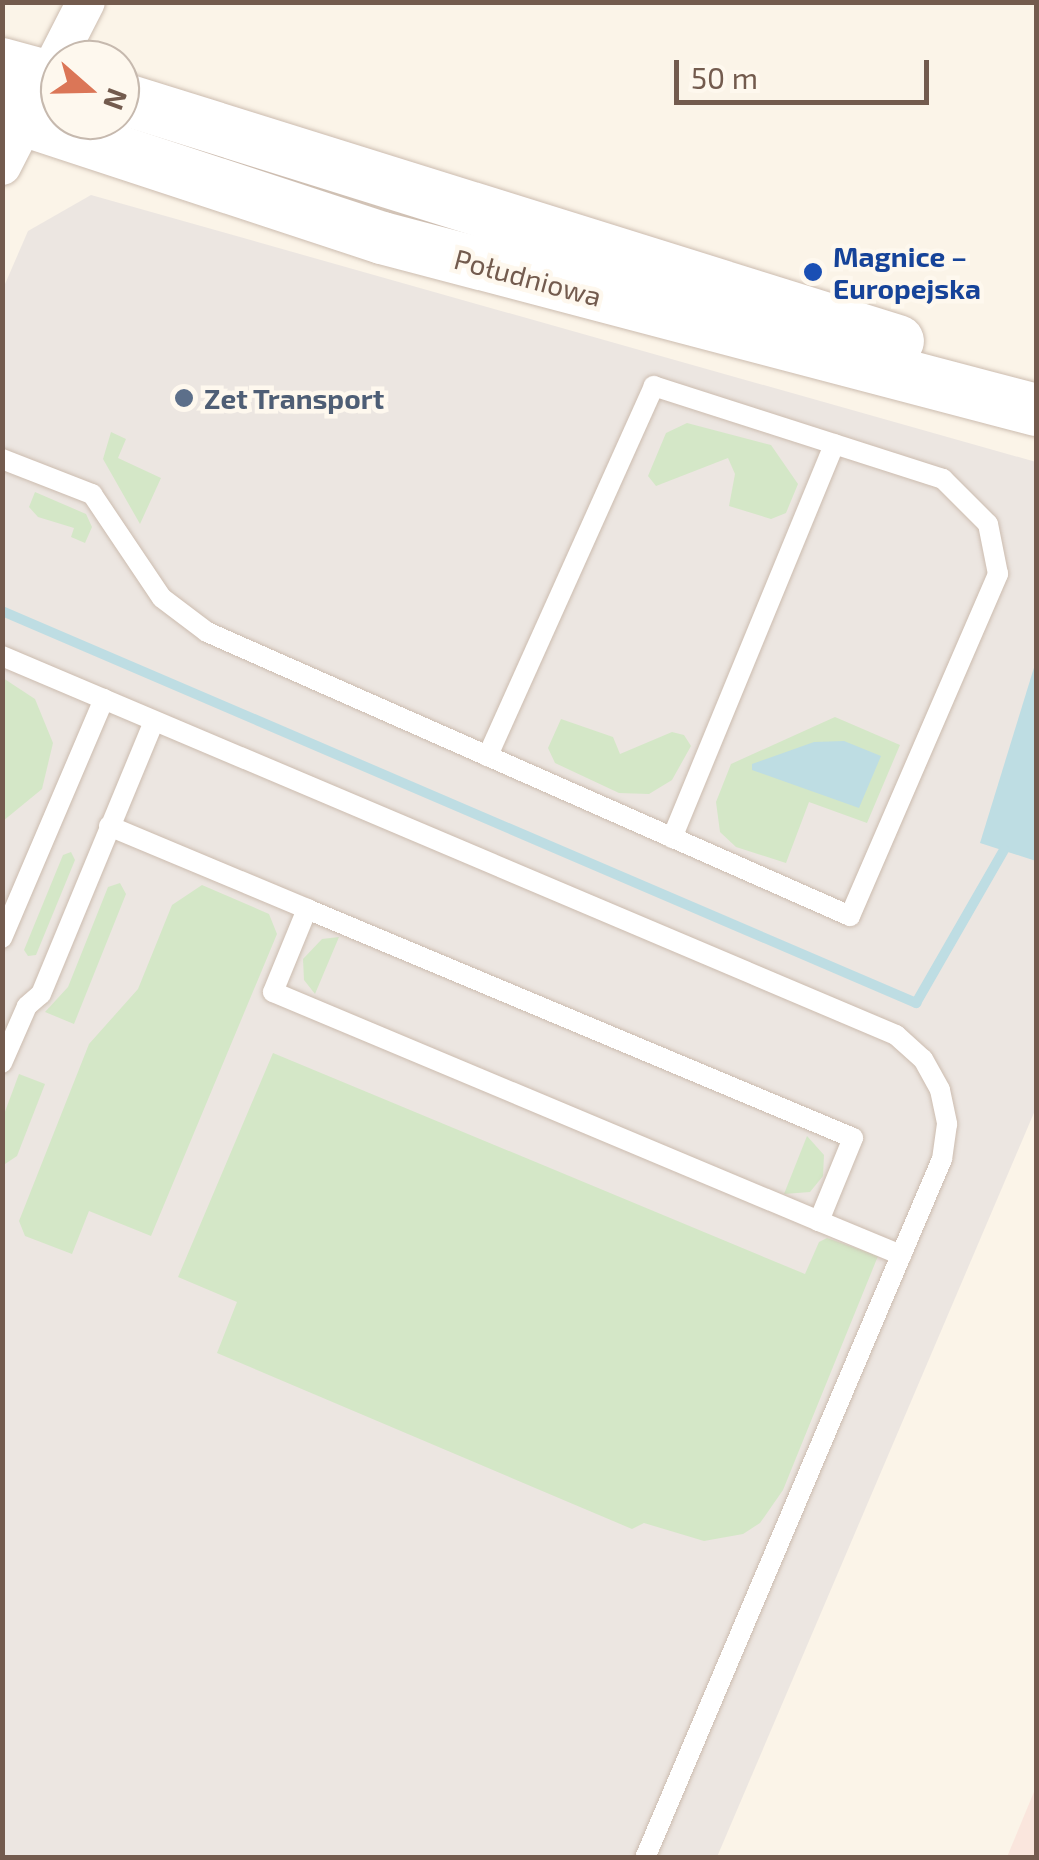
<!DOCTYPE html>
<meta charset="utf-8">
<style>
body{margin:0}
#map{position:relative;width:1039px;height:1860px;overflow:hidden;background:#fbf4e8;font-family:"Exo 2",sans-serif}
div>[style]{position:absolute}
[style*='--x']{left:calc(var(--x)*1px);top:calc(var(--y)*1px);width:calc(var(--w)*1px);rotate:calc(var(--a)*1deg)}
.commercial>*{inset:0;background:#fae6dd}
.industrial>*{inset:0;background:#ece6e1}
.green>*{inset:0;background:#d4e7c7}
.water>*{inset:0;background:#bedde3}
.stream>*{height:10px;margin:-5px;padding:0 5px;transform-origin:5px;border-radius:5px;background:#bedde3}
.roads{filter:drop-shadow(0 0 2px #ccbcaf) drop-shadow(0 0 2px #ccbcaf)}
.lane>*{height:20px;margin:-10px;padding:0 10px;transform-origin:10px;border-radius:10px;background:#fff}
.street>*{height:38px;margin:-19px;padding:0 19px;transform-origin:19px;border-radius:19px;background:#fff}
.secondary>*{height:52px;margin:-26px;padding:0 26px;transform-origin:26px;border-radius:26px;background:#fff}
.dots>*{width:28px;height:28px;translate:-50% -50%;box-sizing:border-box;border:5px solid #fef8ee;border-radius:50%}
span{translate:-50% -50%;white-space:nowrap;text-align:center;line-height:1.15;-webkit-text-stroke:9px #fef8ee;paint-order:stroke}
.transit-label{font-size:28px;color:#164399;font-weight:700}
.left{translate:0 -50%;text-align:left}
.street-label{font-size:28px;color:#735b4e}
.service-label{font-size:28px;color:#4e5e75;font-weight:700}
.frame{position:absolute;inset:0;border:5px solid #735b4e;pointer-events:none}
.north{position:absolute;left:40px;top:40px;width:100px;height:100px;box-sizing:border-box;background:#fef8ee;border:2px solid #c6b9ae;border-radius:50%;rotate:110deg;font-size:28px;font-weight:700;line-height:40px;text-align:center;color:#735b4e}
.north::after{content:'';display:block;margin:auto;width:35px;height:45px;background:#db7657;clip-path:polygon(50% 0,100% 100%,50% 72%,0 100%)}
.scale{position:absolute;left:674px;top:60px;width:255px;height:45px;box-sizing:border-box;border:5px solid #735b4e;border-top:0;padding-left:12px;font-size:30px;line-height:35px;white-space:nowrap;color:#735b4e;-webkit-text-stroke:8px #fef8ee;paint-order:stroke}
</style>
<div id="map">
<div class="commercial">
<div style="clip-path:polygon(1036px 1787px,1036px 1857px,1007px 1857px)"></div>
</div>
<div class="industrial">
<div style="clip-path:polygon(91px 195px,1036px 462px,1036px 1108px,717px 1857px,3px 1858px,2px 291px,28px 231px)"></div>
</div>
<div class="green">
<div style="clip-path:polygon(687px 423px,771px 445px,798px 484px,786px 513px,771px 519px,729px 506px,735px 474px,728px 458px,656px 486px,648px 476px,666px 433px)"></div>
<div style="clip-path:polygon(111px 432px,126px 439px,118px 458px,161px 478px,140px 524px,103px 459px)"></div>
<div style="clip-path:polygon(35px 492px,86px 514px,92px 527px,85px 543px,71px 537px,74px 528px,38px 517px,29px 507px)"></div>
<div style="clip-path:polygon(3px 678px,35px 699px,53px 743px,42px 789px,3px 821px)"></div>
<div style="clip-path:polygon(835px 717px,900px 745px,867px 823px,809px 802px,786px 863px,736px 847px,720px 832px,716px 802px,731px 764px)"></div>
<div style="clip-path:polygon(561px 719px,613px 737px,620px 754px,672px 732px,684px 735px,691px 746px,672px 780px,649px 794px,619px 793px,555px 763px,548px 748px)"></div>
<div style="clip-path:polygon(71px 852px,75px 860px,36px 955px,28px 956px,24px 950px,63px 855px)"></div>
<div style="clip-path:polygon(120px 883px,126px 894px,74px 1024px,45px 1012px,68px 987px,108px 887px)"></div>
<div style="clip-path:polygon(202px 885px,269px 914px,277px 934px,151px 1236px,89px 1211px,72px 1254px,25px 1236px,19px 1221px,89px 1044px,138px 989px,172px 905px)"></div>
<div style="clip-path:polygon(339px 937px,315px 994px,304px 980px,303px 959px,322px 939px)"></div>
<div style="clip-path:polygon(273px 1053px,805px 1274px,819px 1242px,827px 1238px,878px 1256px,783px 1490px,760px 1523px,743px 1534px,704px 1541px,644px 1523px,632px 1529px,217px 1353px,237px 1302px,178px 1277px)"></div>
<div style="clip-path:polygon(19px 1074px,45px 1084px,17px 1156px,5px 1164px,3px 1117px)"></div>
<div style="clip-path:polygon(807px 1136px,824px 1155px,823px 1176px,810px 1192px,784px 1194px)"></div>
</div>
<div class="water">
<div style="clip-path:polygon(1036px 661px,1036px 861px,980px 843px)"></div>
<div style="clip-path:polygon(844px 741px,881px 756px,859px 808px,752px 770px,752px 764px,814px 742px)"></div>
</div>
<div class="stream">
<div style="--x:2;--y:611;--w:995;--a:23.21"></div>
<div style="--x:916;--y:1003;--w:177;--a:-60.1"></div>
</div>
<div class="roads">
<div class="lane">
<div style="--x:2;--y:459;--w:97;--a:21.3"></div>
<div style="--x:92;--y:494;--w:125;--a:56.1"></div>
<div style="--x:162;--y:598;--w:56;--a:37.1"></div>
<div style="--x:207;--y:632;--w:703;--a:23.83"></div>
<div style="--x:850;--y:916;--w:373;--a:-66.6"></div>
<div style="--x:998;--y:574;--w:51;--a:-101.3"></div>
<div style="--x:988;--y:524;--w:64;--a:-135"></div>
<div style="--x:943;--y:479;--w:304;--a:-162.2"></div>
<div style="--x:654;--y:386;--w:406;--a:114.2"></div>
<div style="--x:2;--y:656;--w:971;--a:22.97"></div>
<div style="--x:896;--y:1035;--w:36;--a:42"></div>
<div style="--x:923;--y:1059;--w:35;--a:61"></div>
<div style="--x:940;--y:1090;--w:35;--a:78"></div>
<div style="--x:947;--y:1124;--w:35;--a:98"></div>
<div style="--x:942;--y:1159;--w:759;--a:113.02"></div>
<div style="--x:109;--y:826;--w:215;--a:22.7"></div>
<div style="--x:307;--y:909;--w:592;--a:22.75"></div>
<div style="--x:853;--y:1138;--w:90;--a:112.3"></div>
<div style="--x:819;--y:1221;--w:592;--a:-157.25"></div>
<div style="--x:273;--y:992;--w:90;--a:-67.7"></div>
<div style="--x:672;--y:838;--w:426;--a:-67.6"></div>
<div style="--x:2;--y:938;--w:260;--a:-66.9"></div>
<div style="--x:2;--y:1063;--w:62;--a:-66.3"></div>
<div style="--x:27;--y:1006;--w:18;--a:-41"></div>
<div style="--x:41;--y:994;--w:295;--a:-67.5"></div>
<div style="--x:819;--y:1221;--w:89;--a:22.5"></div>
</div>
<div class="street">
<div style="--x:2;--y:166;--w:184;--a:-62.9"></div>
</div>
<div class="secondary">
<div style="--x:2;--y:64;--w:60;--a:15.4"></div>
<div style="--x:120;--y:98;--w:815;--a:17.35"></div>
<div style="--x:2;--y:113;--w:400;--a:18.2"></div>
<div style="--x:382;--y:238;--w:676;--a:14.73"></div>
</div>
</div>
<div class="dots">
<div style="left:813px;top:272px;background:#1a4fb4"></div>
<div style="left:184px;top:398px;background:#5c6f8a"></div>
</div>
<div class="transit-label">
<span class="left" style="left:833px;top:272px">Magnice –<br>Europejska</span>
</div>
<div class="street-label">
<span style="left:528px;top:277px;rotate:15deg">Południowa</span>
</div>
<div class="service-label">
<span class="left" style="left:204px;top:398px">Zet Transport</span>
</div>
<div class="frame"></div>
<div class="north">N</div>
<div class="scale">50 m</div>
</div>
